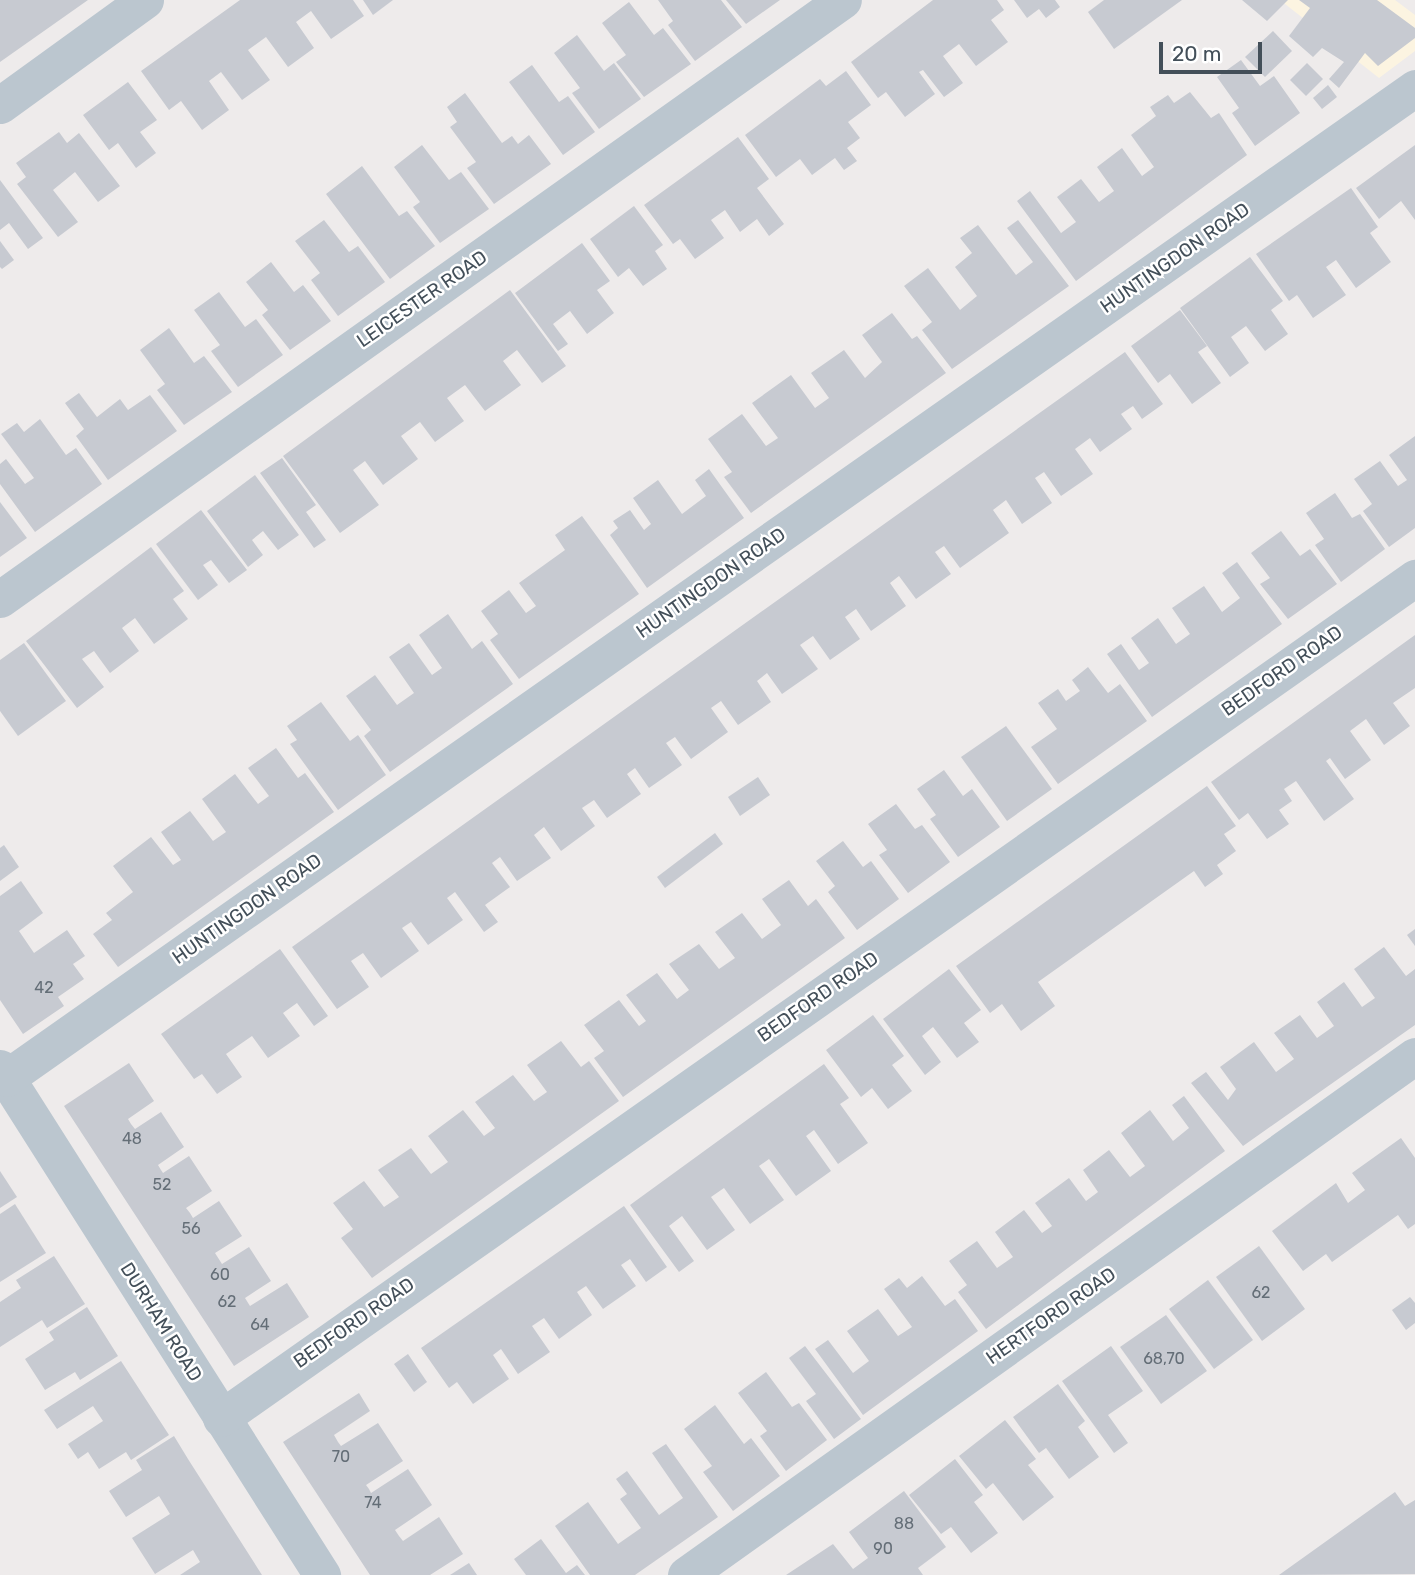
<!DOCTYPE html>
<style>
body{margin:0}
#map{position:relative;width:1415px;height:1575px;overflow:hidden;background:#eeebeb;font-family:Rubik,sans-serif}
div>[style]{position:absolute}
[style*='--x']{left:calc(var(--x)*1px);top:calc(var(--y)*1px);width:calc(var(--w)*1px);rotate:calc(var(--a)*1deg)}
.commercial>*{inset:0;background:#fcf4e1}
.building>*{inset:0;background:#c7cad1}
.minor>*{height:37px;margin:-18.5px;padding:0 18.5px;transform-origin:18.5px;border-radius:18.5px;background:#bbc6cf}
span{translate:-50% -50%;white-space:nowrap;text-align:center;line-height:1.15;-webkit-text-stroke:5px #fff;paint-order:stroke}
.number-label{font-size:16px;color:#646e77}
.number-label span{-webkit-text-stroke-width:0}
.street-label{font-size:19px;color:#434f59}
.scale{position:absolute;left:1159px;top:42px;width:103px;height:32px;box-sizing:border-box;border:4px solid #434f59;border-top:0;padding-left:9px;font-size:21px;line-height:24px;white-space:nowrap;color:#434f59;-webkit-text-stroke:5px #fff;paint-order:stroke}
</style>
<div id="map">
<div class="commercial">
<div style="clip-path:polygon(1280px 0,1395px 0,1415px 15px,1415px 51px,1379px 78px)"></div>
</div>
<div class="building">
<div style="clip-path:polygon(0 0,88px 0,0 62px)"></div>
<div style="clip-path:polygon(240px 0,353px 0,364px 16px,331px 39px,311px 11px,296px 22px,314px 48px,288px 67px,266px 37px,248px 50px,270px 80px,242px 100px,221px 72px,209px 81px,229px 110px,202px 130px,181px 101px,169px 110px,141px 71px)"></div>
<div style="clip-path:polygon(363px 0,393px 0,373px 15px)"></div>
<div style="clip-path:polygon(658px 0,721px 0,742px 27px,695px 61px,668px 25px,673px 21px)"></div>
<div style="clip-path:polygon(726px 0,780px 0,746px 24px)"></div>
<div style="clip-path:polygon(933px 0,997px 0,1004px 10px,991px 20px,1008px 42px,976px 66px,959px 44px,943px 56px,963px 83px,944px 97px,923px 70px,919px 72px,935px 94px,905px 117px,886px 92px,878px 98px,851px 62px)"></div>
<div style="clip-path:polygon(1014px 0,1055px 0,1060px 7px,1046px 18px,1039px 9px,1027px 18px)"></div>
<div style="clip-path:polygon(1104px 0,1182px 0,1114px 49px,1088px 12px)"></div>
<div style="clip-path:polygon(1242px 0,1288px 0,1267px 21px)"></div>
<div style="clip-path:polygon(1299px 0,1377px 0,1415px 28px,1415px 38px,1378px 66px,1365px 53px,1339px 88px,1329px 79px,1344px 62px,1322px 48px,1313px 57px,1289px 36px,1310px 8px)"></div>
<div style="clip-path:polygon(629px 2px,654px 35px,663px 28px,691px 64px,644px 97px,616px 62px,626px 55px,602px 23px)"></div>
<div style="clip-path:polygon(1273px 31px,1292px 51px,1265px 77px,1245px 57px)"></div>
<div style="clip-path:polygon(577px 35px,604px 71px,614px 63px,641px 99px,599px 129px,572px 93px,580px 88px,554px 53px)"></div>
<div style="clip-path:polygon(1241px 60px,1260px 86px,1274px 76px,1300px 113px,1255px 146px,1232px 113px,1239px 108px,1217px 77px)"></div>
<div style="clip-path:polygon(1307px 63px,1323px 79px,1306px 96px,1290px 80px)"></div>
<div style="clip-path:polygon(532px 65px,559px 102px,568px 96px,595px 132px,563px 155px,509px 82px)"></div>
<div style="clip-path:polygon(846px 71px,871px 105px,848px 122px,860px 138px,847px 148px,857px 161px,844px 170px,835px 158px,812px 175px,800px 159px,776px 177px,745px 135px,820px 79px,826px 86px)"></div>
<div style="clip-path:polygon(128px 82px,157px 120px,140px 132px,156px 153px,136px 168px,118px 143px,109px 150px,83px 115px)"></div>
<div style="clip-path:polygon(1328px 85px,1337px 97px,1322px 109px,1313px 98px)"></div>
<div style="clip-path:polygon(1190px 92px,1211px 118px,1219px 113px,1247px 155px,1076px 281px,1017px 201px,1030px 191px,1061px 233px,1076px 222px,1057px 197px,1081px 179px,1099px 202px,1114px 191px,1097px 167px,1122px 148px,1142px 176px,1154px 167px,1131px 135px,1156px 116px,1150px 107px,1168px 95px,1174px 103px)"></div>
<div style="clip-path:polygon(465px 93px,502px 143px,512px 136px,518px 144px,529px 135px,551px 164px,494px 204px,467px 168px,476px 162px,450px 127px,457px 122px,447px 107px)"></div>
<div style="clip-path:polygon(59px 132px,67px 143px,79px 133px,120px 186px,98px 202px,75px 172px,53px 190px,78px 222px,58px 237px,17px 184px,26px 177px,16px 163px)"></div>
<div style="clip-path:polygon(738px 137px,769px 179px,757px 188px,784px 224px,769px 236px,757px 219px,740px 232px,725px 210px,711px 220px,724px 238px,695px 259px,680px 239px,673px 244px,644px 205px)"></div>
<div style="clip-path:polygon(422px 145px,449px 180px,461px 172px,489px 209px,440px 243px,413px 207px,420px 202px,394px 167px)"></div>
<div style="clip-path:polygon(1415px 145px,1415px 220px,1401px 201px,1379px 219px,1356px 188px)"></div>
<div style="clip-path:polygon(362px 166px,399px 216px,407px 211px,435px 246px,390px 279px,326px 194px)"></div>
<div style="clip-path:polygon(0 180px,43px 238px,28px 249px,9px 223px,0 230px)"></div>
<div style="clip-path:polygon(1351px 188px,1378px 227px,1370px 233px,1391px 262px,1356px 288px,1336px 260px,1326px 267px,1346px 295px,1313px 318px,1297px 295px,1289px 301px,1256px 254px)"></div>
<div style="clip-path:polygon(634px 206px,663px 245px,655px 251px,667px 269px,643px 286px,629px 268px,618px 277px,590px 239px)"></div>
<div style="clip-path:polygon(324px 220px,349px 252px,358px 246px,385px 282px,338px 316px,311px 280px,320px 273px,295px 241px)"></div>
<div style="clip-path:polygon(1018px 220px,1069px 286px,952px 369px,922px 330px,932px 322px,904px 286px,928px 268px,960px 310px,977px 296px,955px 267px,972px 253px,960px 238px,978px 225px,1016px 275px,1033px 262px,1007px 228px)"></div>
<div style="clip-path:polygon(0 241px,14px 260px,2px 269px,0 267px)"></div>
<div style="clip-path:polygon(582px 243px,610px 281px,597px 290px,614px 313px,587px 334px,570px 311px,553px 324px,568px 344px,558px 351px,515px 293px)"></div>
<div style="clip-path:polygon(1250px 257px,1283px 301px,1271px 310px,1288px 334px,1265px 351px,1246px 326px,1231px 337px,1249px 363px,1230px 377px,1180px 308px)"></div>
<div style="clip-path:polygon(271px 262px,294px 292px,303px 285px,331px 321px,290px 350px,262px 315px,268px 310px,246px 282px)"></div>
<div style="clip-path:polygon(510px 290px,566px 366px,542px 383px,517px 350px,503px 361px,521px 385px,485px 411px,465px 385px,447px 398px,464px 421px,435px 442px,420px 422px,401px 436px,418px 459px,383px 485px,365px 461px,353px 470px,379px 505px,340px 533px,283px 456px)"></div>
<div style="clip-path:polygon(219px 292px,245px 327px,256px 319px,283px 355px,238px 387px,211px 351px,220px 345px,194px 310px)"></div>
<div style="clip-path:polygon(1180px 310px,1207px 346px,1198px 352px,1221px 383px,1192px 404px,1170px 374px,1158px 383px,1131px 346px)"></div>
<div style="clip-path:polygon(892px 313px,912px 339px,917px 336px,946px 373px,751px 513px,724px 477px,732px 472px,708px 439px,742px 414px,766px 446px,778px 438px,752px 403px,791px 375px,815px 408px,829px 398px,811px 373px,844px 350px,865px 378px,882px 362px,862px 335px)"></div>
<div style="clip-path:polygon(169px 328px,194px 363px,204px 356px,232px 392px,184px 425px,157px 390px,165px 384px,140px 350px)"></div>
<div style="clip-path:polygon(1125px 352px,1163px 404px,1142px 419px,1133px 406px,1121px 414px,1132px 429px,1100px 452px,1090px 438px,1075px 449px,1093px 474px,1061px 496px,1044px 472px,1035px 478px,1052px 503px,1022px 524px,1006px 500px,993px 510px,1009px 533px,960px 568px,944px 546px,935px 552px,951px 574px,916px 599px,899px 576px,890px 583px,906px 606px,871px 631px,856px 609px,845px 617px,860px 639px,830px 660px,813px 636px,800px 645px,818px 669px,782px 694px,767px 673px,757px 681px,771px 702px,738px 725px,721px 701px,711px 708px,728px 732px,691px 759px,675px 737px,666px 743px,682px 765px,649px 788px,635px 768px,627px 774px,641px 794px,607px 818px,594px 800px,582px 808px,595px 826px,561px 851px,544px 827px,534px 835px,551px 858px,517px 881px,500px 857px,492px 863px,510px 887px,485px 905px,498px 922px,484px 932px,455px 892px,447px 898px,463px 920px,428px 945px,411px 922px,402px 928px,419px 951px,381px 978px,363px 953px,351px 961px,369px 987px,337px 1009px,292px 947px)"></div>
<div style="clip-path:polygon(79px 393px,97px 417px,120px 399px,128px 410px,150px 395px,177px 431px,108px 480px,76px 436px,84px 429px,65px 403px)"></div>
<div style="clip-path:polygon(40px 419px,66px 455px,76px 448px,102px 484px,35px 532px,0 484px,0 464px,6px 459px,25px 484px,34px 478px,1px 434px,17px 423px,24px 432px)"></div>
<div style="clip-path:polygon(1415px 436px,1415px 528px,1389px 547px,1363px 511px,1372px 504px,1354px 479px,1380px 461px,1398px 486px,1407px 480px,1389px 455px)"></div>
<div style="clip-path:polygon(282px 458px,316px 505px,306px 512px,326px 540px,314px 548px,260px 473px)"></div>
<div style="clip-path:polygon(709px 469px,744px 518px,647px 588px,610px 535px,618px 528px,613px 521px,630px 510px,644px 530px,651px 524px,633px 498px,658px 480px,682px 514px,706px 496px,695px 480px)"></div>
<div style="clip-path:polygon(255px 475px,299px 535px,278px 550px,263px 531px,252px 540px,263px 555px,248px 567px,207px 511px)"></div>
<div style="clip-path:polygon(1335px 493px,1352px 518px,1360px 514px,1385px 549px,1341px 582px,1315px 545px,1324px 539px,1306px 513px)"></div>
<div style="clip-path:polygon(0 502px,27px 538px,0 557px)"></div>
<div style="clip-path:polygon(201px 510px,247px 570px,229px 583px,211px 560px,203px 565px,218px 585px,198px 600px,156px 544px)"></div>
<div style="clip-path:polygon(582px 516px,639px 594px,519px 679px,490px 640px,498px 634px,481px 611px,509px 590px,526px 613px,536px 606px,519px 583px,565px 550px,555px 535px)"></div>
<div style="clip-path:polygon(1281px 531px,1300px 556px,1310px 549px,1337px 584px,1288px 619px,1260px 584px,1270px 578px,1251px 553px)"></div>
<div style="clip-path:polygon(151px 547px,184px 591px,173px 599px,188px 619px,154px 644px,135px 618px,122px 628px,139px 651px,110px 673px,94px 651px,82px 659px,104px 687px,77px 708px,26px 641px)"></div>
<div style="clip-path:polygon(1237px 562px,1282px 624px,1152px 717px,1107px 654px,1121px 644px,1139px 670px,1149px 663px,1131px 638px,1158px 618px,1176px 644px,1190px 634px,1172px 608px,1204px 586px,1222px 612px,1240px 598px,1222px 573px)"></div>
<div style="clip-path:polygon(448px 614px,472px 649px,482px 641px,513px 684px,390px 772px,364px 736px,371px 730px,346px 696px,375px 675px,397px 705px,414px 693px,389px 657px,409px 643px,432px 675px,442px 668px,419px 635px)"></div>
<div style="clip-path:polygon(1415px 635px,1415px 688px,1393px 703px,1410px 726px,1384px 745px,1366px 719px,1350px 731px,1371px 760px,1345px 779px,1330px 758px,1326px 761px,1354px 799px,1324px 821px,1296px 781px,1284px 789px,1292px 801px,1279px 810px,1289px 824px,1267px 839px,1248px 813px,1239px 820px,1211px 782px)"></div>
<div style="clip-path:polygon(24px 643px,66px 701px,18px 736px,0 711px,0 660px)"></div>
<div style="clip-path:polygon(1088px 667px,1108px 693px,1120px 684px,1147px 721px,1058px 784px,1031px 747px,1057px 729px,1038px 703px,1058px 689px,1066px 701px,1080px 691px,1072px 680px)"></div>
<div style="clip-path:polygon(321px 702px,350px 741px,358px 735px,386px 775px,338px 810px,290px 744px,297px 740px,287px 726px)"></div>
<div style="clip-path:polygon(1006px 726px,1052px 789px,1007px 821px,961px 757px)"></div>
<div style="clip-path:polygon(276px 748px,298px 778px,305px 773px,334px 812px,118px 967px,93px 934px,112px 920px,106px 913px,133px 892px,113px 866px,151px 837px,173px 865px,181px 860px,161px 832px,190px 811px,213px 841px,226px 832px,202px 799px,235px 774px,258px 804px,269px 796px,248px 768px)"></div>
<div style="clip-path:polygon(944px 770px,963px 796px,972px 789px,1000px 827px,958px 857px,930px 819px,936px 815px,917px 789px)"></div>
<div style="clip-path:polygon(758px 777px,770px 795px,740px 816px,728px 797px)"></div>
<div style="clip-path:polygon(1207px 786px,1236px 826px,1224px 834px,1236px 851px,1217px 865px,1223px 874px,1205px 887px,1194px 871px,1038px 982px,1055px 1006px,1021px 1031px,1002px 1004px,990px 1013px,956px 966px)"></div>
<div style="clip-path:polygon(896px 804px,915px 829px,922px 825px,950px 862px,908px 893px,879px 855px,887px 850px,868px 824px)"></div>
<div style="clip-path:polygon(715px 833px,723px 844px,665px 888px,657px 877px)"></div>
<div style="clip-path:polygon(843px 841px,863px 867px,871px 861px,899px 899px,857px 930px,828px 892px,835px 886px,816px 861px)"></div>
<div style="clip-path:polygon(4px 845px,19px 867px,0 881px,0 848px)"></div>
<div style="clip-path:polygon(789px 880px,808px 906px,816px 899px,845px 938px,623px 1097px,594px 1058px,604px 1051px,584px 1025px,619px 1000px,639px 1026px,646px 1021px,626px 995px,657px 973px,677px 999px,689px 990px,669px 964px,699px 944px,719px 969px,735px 958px,715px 932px,742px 913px,762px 939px,781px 925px,762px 899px)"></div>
<div style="clip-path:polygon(21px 881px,43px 913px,19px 931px,34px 953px,67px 930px,85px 956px,73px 964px,84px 979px,58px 997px,64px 1006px,23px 1034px,0 1000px,0 896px)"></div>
<div style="clip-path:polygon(1415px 929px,1415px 946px,1407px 935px)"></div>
<div style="clip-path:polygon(1384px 947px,1406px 976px,1415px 969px,1415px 1025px,1243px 1146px,1191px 1083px,1206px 1072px,1228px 1100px,1236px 1089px,1220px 1067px,1254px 1042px,1276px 1072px,1294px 1059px,1274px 1033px,1300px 1015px,1317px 1038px,1334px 1026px,1317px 1002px,1344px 982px,1362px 1007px,1375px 998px,1354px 969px)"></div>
<div style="clip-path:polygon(280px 949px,328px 1016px,314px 1026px,297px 1003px,283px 1013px,300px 1036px,268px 1058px,252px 1036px,226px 1054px,242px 1077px,217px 1094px,202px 1074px,194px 1079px,161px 1034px)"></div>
<div style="clip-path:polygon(949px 969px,981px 1010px,964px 1023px,979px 1042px,957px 1058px,933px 1027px,922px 1036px,941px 1062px,925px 1075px,883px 1019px)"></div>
<div style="clip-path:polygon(873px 1015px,904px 1056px,892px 1065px,912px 1091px,888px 1109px,872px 1088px,861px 1097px,826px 1050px)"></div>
<div style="clip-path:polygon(561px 1041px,581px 1067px,589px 1061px,619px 1101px,372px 1278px,341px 1238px,353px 1229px,333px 1203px,364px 1181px,384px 1207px,399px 1197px,378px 1170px,411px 1148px,431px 1174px,448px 1162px,428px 1136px,463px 1110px,484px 1136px,495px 1128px,475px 1102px,513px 1075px,534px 1101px,547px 1092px,527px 1065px)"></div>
<div style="clip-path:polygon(129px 1063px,154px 1101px,128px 1119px,131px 1124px,135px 1129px,161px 1112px,184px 1147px,158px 1165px,161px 1170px,163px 1173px,189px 1156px,212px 1191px,186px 1208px,190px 1213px,193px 1218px,219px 1201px,242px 1236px,215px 1253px,222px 1264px,249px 1247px,271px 1281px,245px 1298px,250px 1306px,287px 1283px,309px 1317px,234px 1366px,64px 1106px)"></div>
<div style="clip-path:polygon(824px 1064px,849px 1098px,840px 1104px,868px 1143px,838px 1164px,814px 1130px,806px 1136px,831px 1171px,796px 1196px,769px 1159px,759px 1166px,784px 1200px,750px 1224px,724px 1188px,711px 1197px,735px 1230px,707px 1250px,682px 1216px,669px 1226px,694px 1261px,679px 1272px,630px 1205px)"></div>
<div style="clip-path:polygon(1184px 1096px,1225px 1151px,986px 1329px,958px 1292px,967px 1285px,949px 1261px,977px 1241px,997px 1268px,1013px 1257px,995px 1232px,1024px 1210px,1042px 1233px,1052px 1226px,1035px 1203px,1069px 1178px,1086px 1201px,1098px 1192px,1083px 1170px,1109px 1150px,1130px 1177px,1145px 1166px,1121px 1133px,1150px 1110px,1173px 1141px,1189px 1128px,1172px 1105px)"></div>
<div style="clip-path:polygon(1401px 1138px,1415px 1158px,1415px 1224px,1408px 1229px,1398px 1215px,1332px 1262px,1326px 1254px,1303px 1271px,1272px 1231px,1336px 1183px,1348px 1203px,1365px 1190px,1352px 1173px)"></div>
<div style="clip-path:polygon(0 1171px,17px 1197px,0 1208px)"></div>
<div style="clip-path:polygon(15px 1204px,46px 1253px,0 1282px,0 1214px)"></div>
<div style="clip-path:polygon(624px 1206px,667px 1267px,646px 1282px,630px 1259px,621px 1265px,636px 1286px,603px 1309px,586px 1286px,577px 1292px,592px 1315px,559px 1339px,544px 1318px,532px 1326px,550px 1352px,518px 1374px,501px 1349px,493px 1355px,509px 1379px,473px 1404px,457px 1382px,449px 1388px,421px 1348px)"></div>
<div style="clip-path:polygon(1259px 1246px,1305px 1309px,1262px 1341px,1216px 1277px)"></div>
<div style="clip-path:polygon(54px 1256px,85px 1304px,47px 1328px,42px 1320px,0 1347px,0 1302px,21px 1288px,16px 1280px)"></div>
<div style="clip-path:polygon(922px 1276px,945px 1306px,955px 1299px,978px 1331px,863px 1415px,815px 1349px,828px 1340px,853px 1373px,869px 1361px,847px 1331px,878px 1309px,898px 1336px,912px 1327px,884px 1289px,899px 1278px,907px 1288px)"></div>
<div style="clip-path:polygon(1208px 1280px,1253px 1340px,1214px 1369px,1169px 1309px)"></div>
<div style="clip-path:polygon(1410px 1297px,1415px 1303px,1415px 1323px,1406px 1330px,1392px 1310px)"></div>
<div style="clip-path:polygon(87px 1307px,118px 1356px,80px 1380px,75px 1372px,45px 1390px,25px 1359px,54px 1340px,49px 1332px)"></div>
<div style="clip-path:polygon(1166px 1315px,1207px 1371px,1161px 1404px,1120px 1347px)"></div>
<div style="clip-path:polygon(805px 1346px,861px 1419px,834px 1439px,806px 1401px,816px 1394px,789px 1358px)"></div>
<div style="clip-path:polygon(1111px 1346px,1143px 1391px,1108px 1415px,1128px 1443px,1114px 1453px,1062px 1381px)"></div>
<div style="clip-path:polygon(408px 1354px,427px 1382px,414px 1392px,394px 1364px)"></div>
<div style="clip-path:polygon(121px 1361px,169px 1435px,131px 1460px,126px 1452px,99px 1469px,88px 1452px,78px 1459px,68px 1444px,103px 1421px,93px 1406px,57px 1429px,44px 1410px)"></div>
<div style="clip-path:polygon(766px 1372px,792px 1407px,799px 1403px,827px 1440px,786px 1471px,760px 1436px,767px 1431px,738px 1393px)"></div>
<div style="clip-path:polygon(1058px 1384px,1085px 1421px,1078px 1427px,1099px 1457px,1069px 1479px,1046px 1448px,1039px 1453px,1013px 1417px)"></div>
<div style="clip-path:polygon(359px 1393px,370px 1411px,334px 1435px,338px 1442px,341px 1446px,378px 1423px,403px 1461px,366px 1485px,369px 1489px,371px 1493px,408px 1469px,432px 1505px,395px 1530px,399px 1536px,403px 1541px,439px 1517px,463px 1554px,430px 1575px,370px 1575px,283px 1442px)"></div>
<div style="clip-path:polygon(715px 1405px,744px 1444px,751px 1438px,780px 1476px,733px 1511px,703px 1472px,712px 1466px,684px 1429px)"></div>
<div style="clip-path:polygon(1005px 1420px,1036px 1459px,1028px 1465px,1054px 1497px,1023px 1521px,993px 1483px,986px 1489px,959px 1456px)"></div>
<div style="clip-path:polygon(174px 1436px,188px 1459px,262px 1575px,180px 1575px,200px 1562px,193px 1550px,155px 1574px,132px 1538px,170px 1514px,159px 1496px,126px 1517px,109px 1491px,142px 1470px,136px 1460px)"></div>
<div style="clip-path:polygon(666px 1444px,718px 1517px,635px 1575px,590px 1575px,555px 1526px,588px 1502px,618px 1544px,641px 1528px,620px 1499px,627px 1494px,616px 1479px,627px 1471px,659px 1515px,683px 1498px,652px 1453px)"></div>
<div style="clip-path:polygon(955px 1459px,983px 1495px,974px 1502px,998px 1533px,971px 1553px,951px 1527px,941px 1534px,909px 1495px)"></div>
<div style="clip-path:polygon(904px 1491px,946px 1547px,918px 1568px,923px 1575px,786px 1575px,833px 1544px,853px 1569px,868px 1558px,849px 1532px)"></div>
<div style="clip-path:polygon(1395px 1492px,1405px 1506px,1415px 1500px,1415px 1574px,1279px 1575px)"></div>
<div style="clip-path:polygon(541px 1539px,566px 1573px,577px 1565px,585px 1575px,526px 1575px,514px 1559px)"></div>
<div style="clip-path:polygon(469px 1563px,477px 1575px,450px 1575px)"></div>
</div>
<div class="minor">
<div style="--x:0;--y:105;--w:179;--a:-35.9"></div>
<div style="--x:0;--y:599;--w:1034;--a:-35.4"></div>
<div style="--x:0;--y:1068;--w:601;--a:57.58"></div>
<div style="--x:6;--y:1078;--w:1722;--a:-35.09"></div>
<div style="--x:221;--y:1418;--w:1460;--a:-35.13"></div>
<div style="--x:686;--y:1575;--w:895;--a:-35.45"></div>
</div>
<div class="number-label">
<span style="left:44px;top:988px">42</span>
<span style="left:132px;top:1139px">48</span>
<span style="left:162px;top:1185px">52</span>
<span style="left:191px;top:1229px">56</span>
<span style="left:220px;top:1275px">60</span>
<span style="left:1261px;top:1293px">62</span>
<span style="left:227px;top:1302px">62</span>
<span style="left:260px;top:1325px">64</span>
<span style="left:1164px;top:1359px">68,70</span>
<span style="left:341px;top:1457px">70</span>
<span style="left:373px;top:1503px">74</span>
<span style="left:904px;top:1524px">88</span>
<span style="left:883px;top:1549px">90</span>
</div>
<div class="street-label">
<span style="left:1175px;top:258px;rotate:-35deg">HUNTINGDON ROAD</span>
<span style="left:422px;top:299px;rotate:-35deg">LEICESTER ROAD</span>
<span style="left:711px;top:583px;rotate:-35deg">HUNTINGDON ROAD</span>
<span style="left:1282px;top:671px;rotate:-35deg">BEDFORD ROAD</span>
<span style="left:247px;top:909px;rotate:-35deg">HUNTINGDON ROAD</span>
<span style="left:818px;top:997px;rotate:-35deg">BEDFORD ROAD</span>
<span style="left:1051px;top:1316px;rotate:-35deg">HERTFORD ROAD</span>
<span style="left:161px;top:1322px;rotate:58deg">DURHAM ROAD</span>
<span style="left:354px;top:1323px;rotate:-35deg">BEDFORD ROAD</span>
</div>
<div class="scale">20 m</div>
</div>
